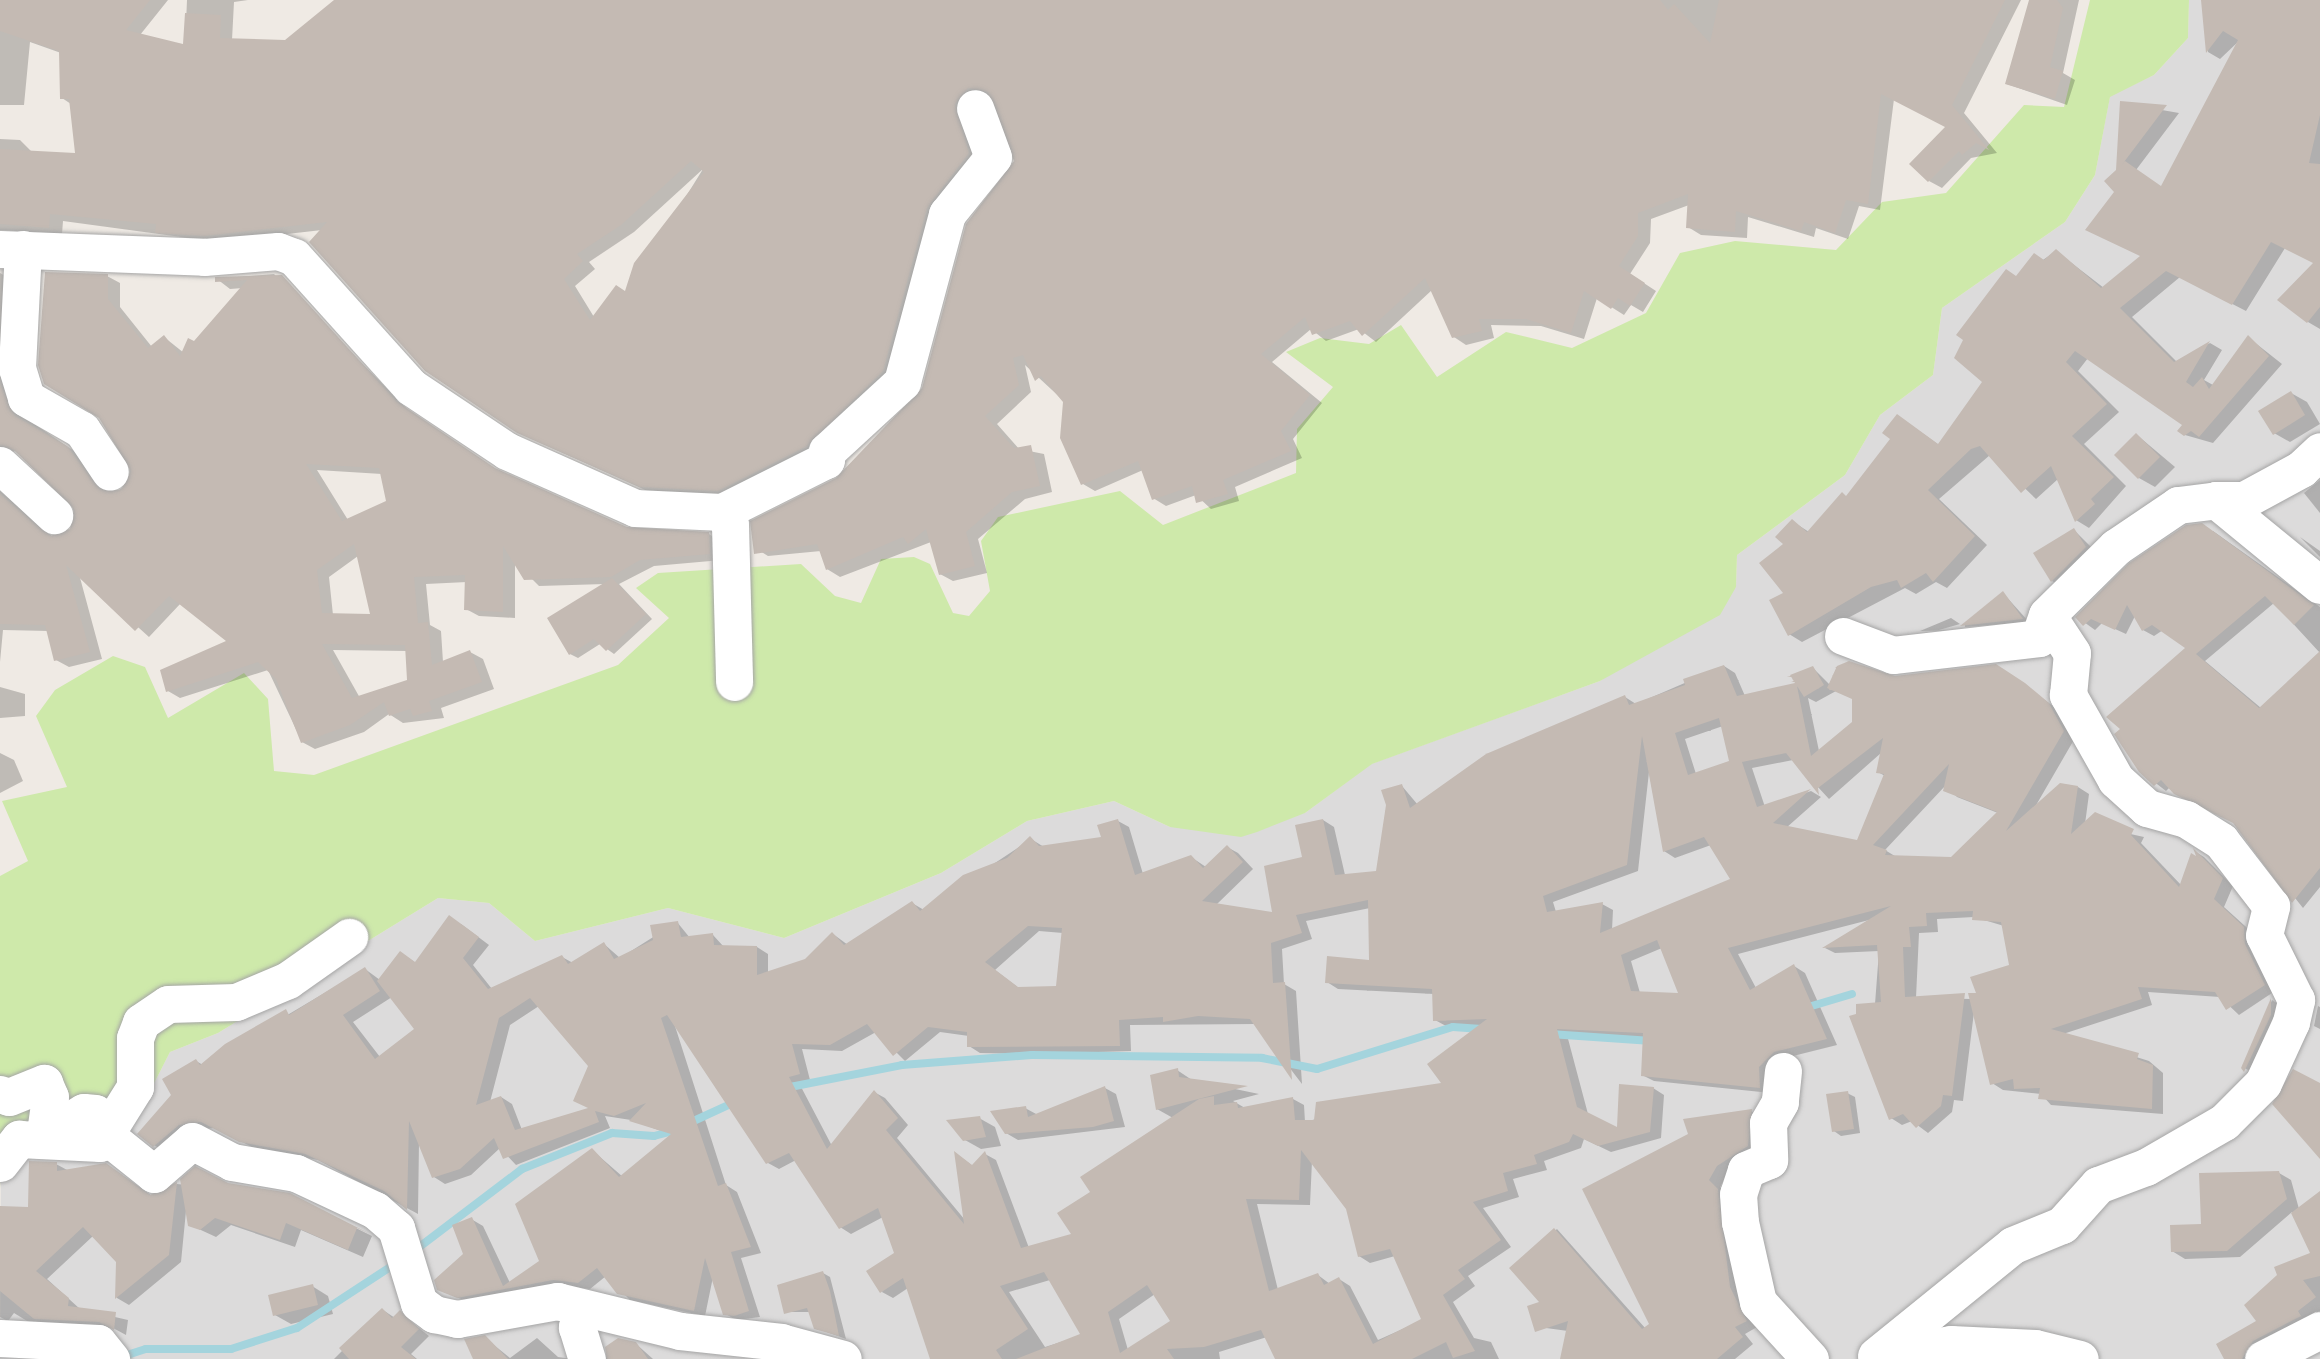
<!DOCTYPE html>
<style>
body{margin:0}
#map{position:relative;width:2320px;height:1359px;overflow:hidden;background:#efeae4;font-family:"Titillium Web",sans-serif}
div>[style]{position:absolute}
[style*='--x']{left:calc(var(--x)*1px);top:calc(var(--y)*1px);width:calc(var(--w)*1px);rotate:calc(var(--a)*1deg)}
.residential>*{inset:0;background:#dcdbdb}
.grass>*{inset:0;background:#cee9aa}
.shadow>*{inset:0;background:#0003}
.stream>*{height:8px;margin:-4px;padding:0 4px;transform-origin:4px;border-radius:4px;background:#a4d4dd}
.building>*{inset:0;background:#c4bab3}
.roads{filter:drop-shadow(0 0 2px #a5a5a5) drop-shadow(0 0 2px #a5a5a5)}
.minor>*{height:37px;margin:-18.5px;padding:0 18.5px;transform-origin:18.5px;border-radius:18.5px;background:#fff}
span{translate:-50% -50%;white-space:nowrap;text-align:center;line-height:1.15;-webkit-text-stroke:5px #fff;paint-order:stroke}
</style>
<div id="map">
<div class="residential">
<div style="clip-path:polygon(2189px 0,2320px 0,2320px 1359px,0 1359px,1px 1140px,140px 1111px,170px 1052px,218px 1033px,438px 898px,489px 903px,535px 941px,668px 908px,784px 938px,941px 873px,1027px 821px,1114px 801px,1170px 827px,1305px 813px,1371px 764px,1600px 681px,1736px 587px,1737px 555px,1845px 475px,1880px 415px,1933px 375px,1942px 308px,2065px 222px,2095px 175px,2110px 96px,2154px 75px,2188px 38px)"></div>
</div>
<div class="grass">
<div style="clip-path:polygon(2090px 0,2189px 0,2188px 38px,2154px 75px,2110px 97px,2095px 175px,2065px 222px,1942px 308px,1933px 375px,1880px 415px,1845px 475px,1737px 555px,1736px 587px,1720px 615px,1600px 681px,1372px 764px,1305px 813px,1257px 832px,1241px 837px,1170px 827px,1114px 801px,1027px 821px,941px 873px,784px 938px,668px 908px,535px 941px,489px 903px,438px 898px,218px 1033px,170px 1052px,140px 1111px,1px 1140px,0 1190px,0 876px,28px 861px,2px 801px,67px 787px,36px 716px,55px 690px,113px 656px,145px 667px,168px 718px,244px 673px,268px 699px,274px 771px,314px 775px,618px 665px,669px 618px,636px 588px,658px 573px,801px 564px,835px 596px,861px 603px,881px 559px,914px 557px,930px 564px,953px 613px,969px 616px,990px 591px,981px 541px,998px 517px,1120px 491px,1163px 525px,1296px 473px,1297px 429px,1333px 387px,1286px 352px,1320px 338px,1369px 344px,1401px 325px,1437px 377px,1506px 332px,1572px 348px,1646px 313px,1680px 253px,1735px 241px,1836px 250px,1882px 202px,1946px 193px,2024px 105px,2064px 107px)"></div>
</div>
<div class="shadow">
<div style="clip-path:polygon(evenodd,0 0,168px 0,140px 35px,185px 46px,187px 0,248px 0,234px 2px,232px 40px,286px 42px,337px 0,2021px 0,1964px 113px,1997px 153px,1971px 158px,1942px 188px,1929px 181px,1948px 127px,1894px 99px,1880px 210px,1859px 206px,1848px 239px,1816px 228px,1814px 237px,1748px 217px,1747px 238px,1701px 235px,1688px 227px,1689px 205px,1651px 219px,1650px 243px,1630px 274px,1656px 291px,1643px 312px,1631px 305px,1624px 315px,1597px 298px,1584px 339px,1541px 326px,1491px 325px,1494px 338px,1466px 345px,1454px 337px,1432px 290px,1376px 342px,1359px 329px,1326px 341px,1311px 329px,1272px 362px,1322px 403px,1293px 439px,1302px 458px,1235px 487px,1239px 501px,1211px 509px,1196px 495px,1166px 506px,1153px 498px,1143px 470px,1095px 491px,1083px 484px,1065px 402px,1025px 365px,1031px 392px,997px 424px,1019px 449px,1044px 454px,1052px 492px,1025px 499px,978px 539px,987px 573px,953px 581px,940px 574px,931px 542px,840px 577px,827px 569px,821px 551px,768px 556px,755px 548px,837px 480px,924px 389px,1015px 161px,992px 96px,982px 94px,981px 161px,896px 378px,820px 452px,731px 497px,654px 494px,532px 439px,322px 230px,218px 242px,63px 221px,62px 234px,0 230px,0 139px,20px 140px,33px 153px,77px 155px,71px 104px,62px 98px,61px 53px,30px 42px,24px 105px,0 105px,0 0,703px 169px,626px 293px,594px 317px,575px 286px,595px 269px,589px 262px,634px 232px,703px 169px)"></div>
<div style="clip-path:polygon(2031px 0,2079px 0,2063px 73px,2075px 80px,2067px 105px,2007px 84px)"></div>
<div style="clip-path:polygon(2320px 0,2320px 329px,2308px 322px,2315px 263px,2285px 248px,2246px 311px,2180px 277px,2132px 317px,2177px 362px,2210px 343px,2222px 350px,2204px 380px,2213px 385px,2249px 338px,2282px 364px,2213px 443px,2185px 435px,2184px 424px,2088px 358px,2078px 371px,2119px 412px,2084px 444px,2126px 486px,2089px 528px,2076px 520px,2058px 479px,2036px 499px,1990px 455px,1939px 499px,1987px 545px,1947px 588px,1936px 582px,1916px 594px,1905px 588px,1802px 642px,1789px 634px,1786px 544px,1792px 521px,1809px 532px,1847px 497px,1893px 439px,1898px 416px,1939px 445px,1985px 381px,2018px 277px,2056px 251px,2104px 288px,2142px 256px,2116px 192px,2122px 103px,2179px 113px,2136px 170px,2162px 188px,2240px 40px,2220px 59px,2208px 52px,2203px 2px)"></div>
<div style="clip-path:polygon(evenodd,0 273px,9px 278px,18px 413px,80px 455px,111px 495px,130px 483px,129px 460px,94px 410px,107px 276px,120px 283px,120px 307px,152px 347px,164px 337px,184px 353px,243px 288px,230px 289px,217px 279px,274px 274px,409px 411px,500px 473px,626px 529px,709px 534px,721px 542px,722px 560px,654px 566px,619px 584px,652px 619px,614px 654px,600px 644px,578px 658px,570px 654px,605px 584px,539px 586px,515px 562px,515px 618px,479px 616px,466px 609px,467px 582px,426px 584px,430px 625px,441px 631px,443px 662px,470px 652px,483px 659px,494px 689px,441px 708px,444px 718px,403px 723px,389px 714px,364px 732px,315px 749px,302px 742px,268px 670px,180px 698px,168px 691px,230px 642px,181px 603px,149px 637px,79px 574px,102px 659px,69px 667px,56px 660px,49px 631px,3px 630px,0 662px,0 491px,52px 536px,71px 530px,76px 519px,70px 499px,15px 451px,0 458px,0 273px,317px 470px,382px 474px,388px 502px,348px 520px,317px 470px,0 273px,358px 556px,373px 616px,333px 615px,329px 577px,358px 556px,0 273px,333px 650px,407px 651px,409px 681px,360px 698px,333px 650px)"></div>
<div style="clip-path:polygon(2291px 393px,2307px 402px,2320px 424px,2290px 442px,2274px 433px)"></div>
<div style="clip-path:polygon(2137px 435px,2175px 467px,2155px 487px,2139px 478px)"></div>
<div style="clip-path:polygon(2320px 480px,2320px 513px,2304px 493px)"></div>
<div style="clip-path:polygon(2074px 530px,2101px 557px,2068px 590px,2052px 581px)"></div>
<div style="clip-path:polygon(evenodd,2213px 531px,2320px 607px,2320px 887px,2303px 908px,2235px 823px,2170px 787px,2166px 791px,2140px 771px,2188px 648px,2163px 630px,2154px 636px,2143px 630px,2135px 616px,2126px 634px,2102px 623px,2095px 630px,2077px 617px,2213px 531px,2274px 603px,2320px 653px,2261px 708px,2205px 661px,2274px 603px)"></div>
<div style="clip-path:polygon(2300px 537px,2320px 551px,2320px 557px)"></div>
<div style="clip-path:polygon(2003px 593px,2029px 622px,1965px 627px,1965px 624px)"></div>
<div style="clip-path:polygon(1951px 618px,1960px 624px,1939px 630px,1962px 630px,1920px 631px)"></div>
<div style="clip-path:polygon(evenodd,1724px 666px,1735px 673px,1745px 696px,1798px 684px,1813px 668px,1830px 685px,2007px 673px,2060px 711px,2075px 738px,2035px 807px,2078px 787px,2089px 794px,2085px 824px,2144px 837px,2141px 843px,2182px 886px,2200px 859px,2196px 852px,2204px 857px,2233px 886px,2224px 907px,2255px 935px,2275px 991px,2239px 1015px,2220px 997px,2148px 992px,2152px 1005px,2063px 1034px,2149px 1061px,2163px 1073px,2163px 1114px,2051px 1105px,2041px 1094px,2003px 1090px,1992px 1083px,1974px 1012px,1963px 1101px,1954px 1100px,1952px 1112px,1928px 1133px,1912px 1121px,1902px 1125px,1891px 1118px,1875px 1004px,1879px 951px,1835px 953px,1825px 948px,1869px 920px,1738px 954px,1756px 988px,1794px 966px,1805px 973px,1837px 1045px,1785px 1058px,1771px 1093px,1654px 1081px,1642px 1075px,1645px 1038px,1567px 1035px,1588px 1114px,1618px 1130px,1653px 1088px,1664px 1095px,1661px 1138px,1611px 1152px,1584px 1139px,1581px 1148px,1544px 1161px,1547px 1170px,1513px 1179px,1519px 1197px,1483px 1208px,1511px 1247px,1468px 1276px,1475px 1286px,1453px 1302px,1474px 1338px,1491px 1342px,1499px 1359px,1277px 1359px,1267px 1337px,1219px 1352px,1220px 1359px,934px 1359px,908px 1288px,893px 1298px,882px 1292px,896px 1254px,883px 1217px,851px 1234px,840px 1227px,796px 1160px,779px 1169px,768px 1163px,674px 1023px,726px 1185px,737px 1192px,761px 1253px,741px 1258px,760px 1317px,736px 1320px,724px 1313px,713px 1277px,705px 1316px,630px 1300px,606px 1276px,590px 1289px,566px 1286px,470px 1303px,438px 1289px,466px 1254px,471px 1219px,483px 1226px,510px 1283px,541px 1262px,592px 1150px,623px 1177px,672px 1135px,631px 1120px,605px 1116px,610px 1128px,516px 1165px,500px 1148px,471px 1175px,445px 1184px,434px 1177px,419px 1142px,418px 1214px,318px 1160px,252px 1147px,214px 1128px,191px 1130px,166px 1152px,154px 1145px,196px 1061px,203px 1065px,365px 969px,380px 980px,401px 953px,416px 963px,461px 924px,489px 945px,473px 965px,492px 989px,562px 957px,573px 963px,604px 944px,620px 958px,677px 922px,690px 938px,713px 935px,724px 947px,757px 947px,768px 954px,768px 973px,806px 961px,833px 934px,848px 945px,912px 903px,924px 910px,1031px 839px,1044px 847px,1103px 839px,1118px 821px,1129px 827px,1143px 874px,1191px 857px,1206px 867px,1227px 847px,1238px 853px,1253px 869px,1216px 905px,1275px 914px,1323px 820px,1334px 827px,1345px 875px,1377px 872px,1402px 786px,1418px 805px,1625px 697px,1636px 704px,1724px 666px,1836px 691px,1854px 699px,1854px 723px,1819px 751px,1808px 698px,1816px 702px,1836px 691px,1724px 666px,1723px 726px,1731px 762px,1696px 774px,1685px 739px,1723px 726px,1724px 666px,1881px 753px,1878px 772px,1885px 776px,1858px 842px,1786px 828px,1821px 797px,1811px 791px,1765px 807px,1752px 768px,1793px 760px,1829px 799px,1881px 753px,1724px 666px,1649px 772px,1664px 851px,1675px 858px,1711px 845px,1733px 880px,1612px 930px,1613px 910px,1602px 904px,1556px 912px,1553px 902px,1638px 871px,1649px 772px,1724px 666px,1946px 785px,1957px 797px,1998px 813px,1952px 859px,1898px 858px,1885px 850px,1946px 785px,1724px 666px,1370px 908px,1371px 962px,1327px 982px,1338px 989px,1434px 994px,1435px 1020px,1446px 1026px,1482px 1025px,1444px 1084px,1305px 1122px,1304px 1105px,1293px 1099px,1245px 1108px,1233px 1101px,1259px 1094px,1192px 1080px,1177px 1070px,1157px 1109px,1173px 1118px,1092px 1193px,1073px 1235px,1029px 1248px,996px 1160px,985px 1154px,973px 1166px,956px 1154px,965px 1220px,897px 1138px,908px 1125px,885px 1098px,874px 1092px,832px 1146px,799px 1083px,810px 1080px,802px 1049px,842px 1051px,876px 1032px,905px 1061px,940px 1032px,969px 1036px,969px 1046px,980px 1053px,1033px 1054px,1131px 1051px,1130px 1025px,1256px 1024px,1302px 1084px,1296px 991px,1284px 984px,1282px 949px,1312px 939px,1306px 921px,1370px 908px,1724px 666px,1974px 917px,2004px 926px,2011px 966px,1972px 999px,1916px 998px,1919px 933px,1938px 932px,1937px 919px,1974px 917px,1724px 666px,1039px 931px,1063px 933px,1058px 988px,1020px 989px,995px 970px,1039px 931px,1724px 666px,1662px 948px,1681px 995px,1640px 993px,1631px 961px,1662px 948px,1724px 666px,392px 997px,416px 1029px,380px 1057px,353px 1022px,392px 997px,1724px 666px,539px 1006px,590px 1066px,591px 1109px,522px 1130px,512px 1104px,501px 1097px,490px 1102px,510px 1025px,539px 1006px,1724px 666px,1312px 1161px,1347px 1208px,1359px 1256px,1370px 1263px,1395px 1256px,1423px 1320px,1378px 1340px,1350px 1286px,1339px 1279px,1330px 1284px,1318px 1275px,1278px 1290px,1257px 1204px,1310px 1205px,1312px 1161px,1724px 666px,1050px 1280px,1083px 1335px,1045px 1347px,1009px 1292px,1050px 1280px,1724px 666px,1155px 1294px,1173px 1322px,1128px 1350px,1119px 1319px,1155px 1294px)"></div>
<div style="clip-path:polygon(0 687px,25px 694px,25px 716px,0 718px)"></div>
<div style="clip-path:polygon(0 753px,14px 760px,23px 781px,0 793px)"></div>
<div style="clip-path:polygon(2272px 1000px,2278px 1004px,2253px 1073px,2243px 1067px)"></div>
<div style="clip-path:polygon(2318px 1006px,2320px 1007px,2320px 1029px,2314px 1026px)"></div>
<div style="clip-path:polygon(1105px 1088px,1116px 1094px,1125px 1127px,1018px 1140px,1006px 1133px,1025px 1108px,1038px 1115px)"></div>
<div style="clip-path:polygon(1847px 1093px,1855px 1097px,1860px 1133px,1841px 1136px,1834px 1131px)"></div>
<div style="clip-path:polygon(1751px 1111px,1762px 1117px,1758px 1153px,1728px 1172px,1720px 1187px,1729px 1197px,1757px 1327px,1745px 1334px,1753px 1344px,1735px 1359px,1562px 1359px,1568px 1331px,1546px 1328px,1547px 1302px,1512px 1268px,1557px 1229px,1646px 1329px,1652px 1325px,1584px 1190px)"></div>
<div style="clip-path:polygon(979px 1118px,995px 1127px,1001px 1146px,981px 1149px,965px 1140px)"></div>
<div style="clip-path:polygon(56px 1164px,69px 1171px,106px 1164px,152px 1196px,177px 1184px,289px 1195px,372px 1236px,363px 1257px,301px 1230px,295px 1247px,231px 1225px,216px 1237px,190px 1225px,186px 1211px,181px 1262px,129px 1305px,117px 1298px,118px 1262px,93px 1236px,47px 1279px,80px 1309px,128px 1320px,126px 1335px,113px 1328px,32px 1324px,14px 1313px,8px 1321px,0 1317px,0 1208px,30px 1208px)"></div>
<div style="clip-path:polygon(2279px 1173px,2291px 1180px,2299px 1209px,2320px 1201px,2320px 1319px,2255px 1359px,2226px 1359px,2312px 1254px,2292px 1212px,2240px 1257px,2185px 1259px,2172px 1251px)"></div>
<div style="clip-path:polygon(823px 1273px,830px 1277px,846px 1339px,816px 1328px,810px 1312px,785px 1312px)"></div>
<div style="clip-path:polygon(312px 1286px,328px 1296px,333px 1314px,291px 1324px,275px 1315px)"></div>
<div style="clip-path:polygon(383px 1310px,395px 1318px,400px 1313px,429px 1336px,411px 1354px,417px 1359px,334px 1359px)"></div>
<div style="clip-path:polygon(484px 1337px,510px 1358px,537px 1338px,558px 1357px,573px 1359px,475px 1359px)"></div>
<div style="clip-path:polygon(635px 1343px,653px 1359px,606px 1359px,607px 1348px)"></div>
</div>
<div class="stream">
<div style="--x:1805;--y:1008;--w:49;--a:-16.6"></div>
<div style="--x:1550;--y:1034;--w:102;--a:3.9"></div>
<div style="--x:785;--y:1088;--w:119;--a:-11.1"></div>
<div style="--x:902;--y:1065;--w:130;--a:-4.4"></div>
<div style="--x:1032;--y:1055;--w:230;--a:0.7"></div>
<div style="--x:1262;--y:1058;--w:56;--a:11.3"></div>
<div style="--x:1317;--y:1069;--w:142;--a:-17.2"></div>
<div style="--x:1453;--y:1027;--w:32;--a:4"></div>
<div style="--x:687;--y:1124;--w:53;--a:-24.6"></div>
<div style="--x:414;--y:1251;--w:136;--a:-37.2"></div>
<div style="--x:522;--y:1169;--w:97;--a:-21.8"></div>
<div style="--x:612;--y:1133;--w:42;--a:4.1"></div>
<div style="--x:654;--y:1136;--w:23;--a:-15"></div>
<div style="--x:118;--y:1358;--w:29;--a:-18"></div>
<div style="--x:146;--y:1349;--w:85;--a:0"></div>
<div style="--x:231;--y:1349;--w:69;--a:-17.7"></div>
<div style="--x:297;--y:1328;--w:121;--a:-33.2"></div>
</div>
<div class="building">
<div style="clip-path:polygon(evenodd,0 0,150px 0,126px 30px,183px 44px,185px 13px,221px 15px,220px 38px,285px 40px,334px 0,1660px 0,1668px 10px,1674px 4px,1710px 43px,1719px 0,2005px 0,1952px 105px,1989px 150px,1976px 143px,1962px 155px,1959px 151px,1928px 182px,1909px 164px,1945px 127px,1881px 94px,1868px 204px,1846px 200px,1835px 233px,1804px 222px,1801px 231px,1736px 211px,1735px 232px,1686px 228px,1688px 194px,1638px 213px,1638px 236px,1619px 266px,1645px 283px,1630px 306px,1618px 298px,1611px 309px,1584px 291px,1571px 333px,1526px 319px,1479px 319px,1482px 331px,1452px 338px,1425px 278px,1362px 336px,1350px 321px,1312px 335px,1305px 317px,1261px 354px,1310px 395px,1281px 431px,1291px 451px,1223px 480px,1228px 494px,1196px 503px,1192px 486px,1152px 500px,1138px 461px,1081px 485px,1060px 438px,1063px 402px,1041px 376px,1035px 381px,1023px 355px,1013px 358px,1019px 385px,985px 416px,1014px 448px,1031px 445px,1040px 486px,1012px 492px,966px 532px,975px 566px,939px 575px,926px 529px,908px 544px,903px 537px,826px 570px,817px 544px,754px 554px,750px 521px,836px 478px,922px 388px,966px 224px,1014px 161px,988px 92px,968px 88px,955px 104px,969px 153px,927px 208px,883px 371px,807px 446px,718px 491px,640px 487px,517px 433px,425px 371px,309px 242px,327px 222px,204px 236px,155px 233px,156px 224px,50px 214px,49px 228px,0 224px,0 149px,75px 153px,69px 99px,60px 99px,59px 51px,0 31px,0 0,691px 161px,704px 172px,634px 263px,625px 291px,616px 285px,590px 320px,564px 279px,583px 261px,577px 254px,621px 225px,691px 161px)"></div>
<div style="clip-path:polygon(2029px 0,2057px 0,2063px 8px,2050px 67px,2063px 71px,2055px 99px,2005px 84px)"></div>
<div style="clip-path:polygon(2201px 0,2320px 0,2320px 115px,2309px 163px,2320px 164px,2320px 307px,2307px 323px,2277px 300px,2313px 263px,2271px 242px,2232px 305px,2166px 271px,2120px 308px,2174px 362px,2210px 341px,2186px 382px,2193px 387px,2202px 377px,2209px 389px,2248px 335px,2269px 356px,2199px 437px,2191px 431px,2184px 436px,2177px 431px,2182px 425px,2075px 351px,2066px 362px,2107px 404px,2072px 436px,2114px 477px,2091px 499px,2095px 504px,2075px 522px,2051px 466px,2021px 493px,1980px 446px,1971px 449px,1928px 490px,1975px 536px,1933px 582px,1926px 573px,1901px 588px,1897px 580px,1871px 587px,1788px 636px,1769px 600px,1783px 593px,1759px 563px,1783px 544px,1775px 537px,1792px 519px,1807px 532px,1842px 492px,1846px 496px,1890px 439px,1882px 433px,1897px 414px,1938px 444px,1982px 382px,1954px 358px,1963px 340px,1956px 335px,2006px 269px,2016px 276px,2034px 253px,2044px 260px,2056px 249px,2101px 288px,2140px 256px,2085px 230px,2114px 192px,2104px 181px,2116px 170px,2120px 101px,2167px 105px,2121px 166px,2125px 161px,2161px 186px,2238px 40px,2223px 31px,2206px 53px)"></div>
<div style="clip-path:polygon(evenodd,45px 272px,108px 274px,108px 299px,148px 348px,164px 335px,180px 356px,188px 338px,194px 341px,247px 280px,215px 282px,215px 277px,282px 275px,396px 401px,495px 468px,627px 527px,709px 532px,710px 554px,640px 560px,611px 577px,524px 580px,503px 546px,503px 612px,464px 610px,465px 575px,414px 577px,418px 623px,428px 622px,432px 665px,470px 650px,482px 682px,429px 701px,432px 711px,413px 716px,410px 709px,389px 716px,384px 702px,350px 725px,301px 743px,276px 679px,258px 662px,166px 692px,160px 670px,226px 641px,169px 596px,135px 631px,66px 565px,90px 652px,54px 661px,45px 625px,0 624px,0 494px,50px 536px,70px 529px,74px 509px,14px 450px,0 445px,0 384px,15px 416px,67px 446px,100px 490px,121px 490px,131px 471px,99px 418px,44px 384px,38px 365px,45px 272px,306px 464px,379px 468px,386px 501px,342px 521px,306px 464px,45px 272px,354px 544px,370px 614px,322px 613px,317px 570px,354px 544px,45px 272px,322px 644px,405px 645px,407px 680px,352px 698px,322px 644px)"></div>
<div style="clip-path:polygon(2291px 391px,2305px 415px,2273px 435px,2258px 411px)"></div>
<div style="clip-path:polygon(2136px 433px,2160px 457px,2138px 479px,2114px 455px)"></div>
<div style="clip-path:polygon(2202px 523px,2314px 605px,2294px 625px,2265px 596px,2196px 654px,2259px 708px,2320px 651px,2320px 868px,2292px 903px,2233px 823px,2174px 794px,2161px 780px,2154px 786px,2139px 772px,2114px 734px,2120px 729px,2106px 717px,2185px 648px,2152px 625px,2142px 631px,2127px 605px,2115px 630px,2091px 619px,2083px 626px,2075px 617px,2129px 563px,2186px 525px)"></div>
<div style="clip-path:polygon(2074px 528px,2086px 547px,2051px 582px,2033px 553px)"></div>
<div style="clip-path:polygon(612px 578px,646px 614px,606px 651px,594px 639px,569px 655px,547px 618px)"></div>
<div style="clip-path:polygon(2003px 591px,2023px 619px,1960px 626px)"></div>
<div style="clip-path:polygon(evenodd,1849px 661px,1895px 676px,1996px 664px,2025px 683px,2049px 703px,2064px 731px,2006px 831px,2060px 783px,2078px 786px,2071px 834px,2095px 812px,2134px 829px,2131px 835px,2179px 887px,2191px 853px,2196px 856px,2193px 848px,2223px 878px,2214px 899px,2244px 927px,2245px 944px,2265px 985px,2226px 1010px,2215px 992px,2138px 987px,2142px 999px,2051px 1029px,2139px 1053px,2137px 1059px,2153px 1065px,2152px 1109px,2038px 1099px,2040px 1088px,2014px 1089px,2013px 1079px,1990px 1085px,1968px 993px,1976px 993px,1970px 977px,2009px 965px,2001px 922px,1972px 920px,1973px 911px,1926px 913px,1927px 926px,1909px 927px,1911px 947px,1903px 947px,1905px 997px,1965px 993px,1952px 1096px,1943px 1095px,1941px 1106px,1916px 1128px,1903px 1114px,1889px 1120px,1849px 1016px,1856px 1014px,1856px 1004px,1881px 1002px,1877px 945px,1822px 948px,1891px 906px,1728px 948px,1750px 990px,1794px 964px,1827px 1039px,1774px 1052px,1759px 1067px,1760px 1088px,1641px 1076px,1643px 1033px,1557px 1029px,1577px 1107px,1617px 1127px,1619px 1084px,1654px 1087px,1650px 1132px,1598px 1146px,1573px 1134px,1569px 1142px,1534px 1155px,1537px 1164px,1503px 1173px,1508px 1191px,1473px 1202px,1501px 1240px,1458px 1270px,1465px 1279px,1443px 1295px,1475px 1351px,1453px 1358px,1446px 1342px,1412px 1359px,1275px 1359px,1261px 1330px,1204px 1347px,1167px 1349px,1174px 1359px,1016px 1359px,1080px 1334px,1044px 1272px,1000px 1286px,1028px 1329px,996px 1350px,1002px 1359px,930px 1359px,903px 1278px,880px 1293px,866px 1271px,894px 1253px,878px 1208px,839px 1229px,789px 1153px,766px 1164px,667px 1015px,661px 1018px,718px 1186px,726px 1183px,751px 1247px,731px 1252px,749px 1311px,734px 1316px,723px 1315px,705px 1258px,694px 1311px,617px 1294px,597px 1268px,578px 1283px,553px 1280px,457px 1298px,437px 1290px,434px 1280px,463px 1254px,452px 1225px,472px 1217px,503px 1286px,539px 1261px,515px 1204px,592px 1148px,619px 1177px,671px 1134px,629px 1121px,646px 1103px,614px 1116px,595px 1111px,599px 1122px,503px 1159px,494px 1138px,460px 1169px,432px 1178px,409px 1121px,407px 1210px,384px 1191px,305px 1154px,239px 1142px,201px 1122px,179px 1125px,153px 1147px,137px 1134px,171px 1095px,162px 1079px,196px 1059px,200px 1065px,225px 1044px,286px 1009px,289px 1015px,365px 967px,380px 991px,343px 1015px,375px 1059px,414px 1029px,377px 981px,400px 951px,415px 962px,449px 915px,479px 937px,463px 958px,488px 989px,562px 955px,568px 964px,604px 942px,614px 959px,653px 940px,650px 925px,678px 921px,681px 937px,713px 933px,714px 945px,757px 946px,757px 975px,805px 959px,832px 932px,844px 945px,912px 901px,920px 911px,963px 875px,1007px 858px,1030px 836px,1039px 846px,1101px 837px,1097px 825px,1118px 819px,1135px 875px,1191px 855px,1203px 868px,1227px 845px,1243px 862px,1202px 901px,1272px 912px,1264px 866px,1302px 857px,1295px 825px,1323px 819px,1335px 875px,1376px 871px,1386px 805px,1381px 790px,1402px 784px,1410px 808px,1486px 754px,1625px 695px,1629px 705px,1685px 685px,1683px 679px,1724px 665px,1737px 696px,1795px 683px,1790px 675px,1813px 666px,1824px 685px,1804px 697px,1797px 686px,1811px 756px,1852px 722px,1852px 699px,1827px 688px,1837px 666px,1849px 661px,1719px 718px,1729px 761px,1688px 775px,1675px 733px,1719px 718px,1849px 661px,1642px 736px,1663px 852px,1704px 837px,1730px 879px,1600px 933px,1603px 902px,1547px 912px,1543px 896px,1627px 865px,1642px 736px,1849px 661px,1883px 738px,1876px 773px,1884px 774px,1857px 840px,1773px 823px,1811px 789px,1757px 807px,1742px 762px,1786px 753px,1819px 795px,1818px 788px,1883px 738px,1849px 661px,1949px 764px,1943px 791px,1997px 812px,1951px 857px,1885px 855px,1887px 850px,1873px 845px,1949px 764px,1849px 661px,1368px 900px,1369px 960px,1327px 956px,1325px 983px,1432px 989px,1433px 1021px,1487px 1019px,1427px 1064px,1441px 1083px,1316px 1102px,1314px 1120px,1295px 1120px,1293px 1097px,1238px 1108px,1237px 1102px,1214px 1105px,1214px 1096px,1199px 1099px,1080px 1177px,1090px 1192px,1057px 1213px,1071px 1234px,1021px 1248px,985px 1151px,972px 1165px,954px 1151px,964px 1224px,886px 1130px,898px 1118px,874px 1090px,827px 1149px,789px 1077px,800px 1074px,792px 1044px,830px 1045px,867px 1024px,893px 1056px,928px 1027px,967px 1032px,967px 1047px,1120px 1046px,1119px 1020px,1163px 1017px,1163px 1022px,1198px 1016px,1250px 1019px,1292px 1080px,1285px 982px,1273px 983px,1271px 943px,1302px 933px,1296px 915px,1368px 900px,1849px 661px,1028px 926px,1062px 928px,1056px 986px,1018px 987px,985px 962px,1028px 926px,1849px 661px,1657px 940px,1678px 993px,1631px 991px,1621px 955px,1657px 940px,1849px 661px,530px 998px,588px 1066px,573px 1101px,588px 1108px,515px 1130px,501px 1096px,476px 1105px,499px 1018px,530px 998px,1849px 661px,1301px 1150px,1346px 1209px,1358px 1257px,1390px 1249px,1421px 1319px,1373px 1344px,1339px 1277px,1324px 1285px,1318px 1273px,1269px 1291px,1246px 1199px,1299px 1200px,1301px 1150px,1849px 661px,1147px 1285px,1170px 1321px,1120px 1353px,1108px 1312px,1147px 1285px)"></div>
<div style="clip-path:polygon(2271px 998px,2271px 1015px,2244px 1072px,2241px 1068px)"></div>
<div style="clip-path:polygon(1178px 1068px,1179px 1077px,1248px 1086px,1156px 1110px,1150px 1075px)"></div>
<div style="clip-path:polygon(2293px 1069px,2320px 1083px,2320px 1159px,2272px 1104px)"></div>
<div style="clip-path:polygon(1105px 1086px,1114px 1121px,1093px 1127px,1005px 1134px,990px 1111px,1026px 1106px,1028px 1117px)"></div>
<div style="clip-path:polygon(1848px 1091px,1854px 1129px,1832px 1132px,1826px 1094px)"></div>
<div style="clip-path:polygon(1752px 1109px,1748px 1146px,1717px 1166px,1709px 1180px,1718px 1189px,1730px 1287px,1747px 1321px,1735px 1327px,1743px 1337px,1717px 1359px,1560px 1359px,1568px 1321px,1535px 1332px,1527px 1306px,1539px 1302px,1509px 1268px,1554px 1228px,1642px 1329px,1649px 1324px,1582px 1189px,1688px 1134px,1683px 1119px)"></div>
<div style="clip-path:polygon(980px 1116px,986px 1137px,963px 1141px,946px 1120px)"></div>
<div style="clip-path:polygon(29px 1161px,57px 1162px,57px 1171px,106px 1163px,150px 1195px,177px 1182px,169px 1255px,115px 1299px,116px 1262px,83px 1227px,36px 1271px,69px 1298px,68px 1306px,116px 1312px,114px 1330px,99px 1322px,34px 1319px,0 1291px,0 1206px,28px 1207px)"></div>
<div style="clip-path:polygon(195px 1166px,228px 1183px,290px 1193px,370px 1234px,357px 1228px,348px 1250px,286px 1223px,280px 1240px,215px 1218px,200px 1230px,188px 1226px,180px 1179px)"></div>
<div style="clip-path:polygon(2279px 1171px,2287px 1199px,2227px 1251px,2171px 1252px,2170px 1225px,2201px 1224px,2199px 1173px)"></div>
<div style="clip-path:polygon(2320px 1191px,2320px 1276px,2303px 1280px,2316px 1297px,2298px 1311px,2301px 1316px,2253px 1341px,2242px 1359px,2224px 1359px,2216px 1344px,2256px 1321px,2244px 1305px,2277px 1275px,2274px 1267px,2310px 1253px,2291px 1213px)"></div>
<div style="clip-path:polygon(823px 1271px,830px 1291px,839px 1336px,814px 1329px,807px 1308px,784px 1314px,777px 1285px)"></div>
<div style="clip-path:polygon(313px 1284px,318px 1305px,273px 1316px,268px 1295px)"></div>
<div style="clip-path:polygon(382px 1308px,392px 1318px,400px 1310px,419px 1329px,401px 1347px,416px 1359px,349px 1359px,339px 1348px)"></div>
<div style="clip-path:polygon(485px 1335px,508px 1359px,473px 1359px,464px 1339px)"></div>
<div style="clip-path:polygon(618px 1338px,636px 1342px,648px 1359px,607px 1359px,605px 1347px)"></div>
</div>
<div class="roads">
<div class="minor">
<div style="--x:0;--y:249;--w:204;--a:2.2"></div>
<div style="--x:204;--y:257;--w:74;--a:-4.6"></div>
<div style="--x:278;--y:251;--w:17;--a:21"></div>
<div style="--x:294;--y:257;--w:175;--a:48"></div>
<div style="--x:411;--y:387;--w:115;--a:33.7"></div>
<div style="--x:507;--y:451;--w:140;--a:24"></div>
<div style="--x:635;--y:508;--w:87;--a:2.6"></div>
<div style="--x:722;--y:512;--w:116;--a:-26.6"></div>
<div style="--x:826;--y:460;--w:9;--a:-84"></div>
<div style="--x:827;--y:451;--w:102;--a:-42.6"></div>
<div style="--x:902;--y:382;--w:174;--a:-75"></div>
<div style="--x:947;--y:214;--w:73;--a:-51.1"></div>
<div style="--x:993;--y:157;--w:52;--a:-110.2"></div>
<div style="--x:23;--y:249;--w:119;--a:92.9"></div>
<div style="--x:17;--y:368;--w:31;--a:73"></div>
<div style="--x:26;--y:398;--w:64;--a:29.7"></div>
<div style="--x:82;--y:430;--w:50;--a:56.3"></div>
<div style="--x:0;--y:465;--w:74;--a:42.8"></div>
<div style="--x:2216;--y:500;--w:28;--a:0"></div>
<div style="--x:2244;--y:500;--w:65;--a:-28.5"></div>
<div style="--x:2301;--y:469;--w:26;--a:-43"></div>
<div style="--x:722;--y:512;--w:15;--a:58"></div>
<div style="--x:730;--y:525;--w:157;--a:88.5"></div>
<div style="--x:1843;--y:636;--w:53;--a:20.8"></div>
<div style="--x:1893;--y:655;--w:147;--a:-6.6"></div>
<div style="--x:2039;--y:638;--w:24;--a:-71"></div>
<div style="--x:2047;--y:615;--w:97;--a:-44.6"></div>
<div style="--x:2116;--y:547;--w:75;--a:-34.1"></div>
<div style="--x:2178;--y:505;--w:38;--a:-7"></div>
<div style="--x:2216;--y:500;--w:134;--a:39.3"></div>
<div style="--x:1783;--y:1071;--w:31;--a:96"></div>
<div style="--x:1780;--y:1102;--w:24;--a:120"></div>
<div style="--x:1768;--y:1123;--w:37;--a:88"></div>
<div style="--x:1769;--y:1160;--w:25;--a:157"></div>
<div style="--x:1746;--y:1170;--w:25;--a:108"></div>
<div style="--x:1738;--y:1194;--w:28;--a:86"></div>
<div style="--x:1740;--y:1222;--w:82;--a:77.3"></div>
<div style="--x:1758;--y:1302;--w:77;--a:47.6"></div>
<div style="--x:0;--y:1094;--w:9;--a:18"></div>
<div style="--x:9;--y:1097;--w:38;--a:-22"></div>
<div style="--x:44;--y:1083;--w:15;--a:67"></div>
<div style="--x:50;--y:1097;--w:29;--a:98"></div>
<div style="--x:46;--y:1126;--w:9;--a:36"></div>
<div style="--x:53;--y:1131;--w:36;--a:-32"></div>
<div style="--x:84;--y:1112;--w:11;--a:5"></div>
<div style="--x:95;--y:1113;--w:35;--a:57"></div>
<div style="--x:114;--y:1142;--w:51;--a:38.7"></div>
<div style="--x:154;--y:1174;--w:50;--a:-41"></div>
<div style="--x:192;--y:1141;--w:45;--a:27.7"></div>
<div style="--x:232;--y:1162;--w:65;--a:9.8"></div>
<div style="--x:296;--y:1173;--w:87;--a:25.1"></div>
<div style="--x:375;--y:1210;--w:28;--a:41"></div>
<div style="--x:396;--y:1228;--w:78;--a:73"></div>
<div style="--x:419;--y:1303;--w:19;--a:36"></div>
<div style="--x:434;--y:1314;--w:24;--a:12"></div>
<div style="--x:457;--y:1319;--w:102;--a:-10.2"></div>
<div style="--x:557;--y:1301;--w:127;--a:13.7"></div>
<div style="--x:680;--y:1331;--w:102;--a:6.2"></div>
<div style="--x:781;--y:1342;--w:64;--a:15.3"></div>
<div style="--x:0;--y:1163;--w:31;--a:-52"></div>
<div style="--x:19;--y:1139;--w:81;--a:2.8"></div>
<div style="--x:100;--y:1143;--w:66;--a:-58"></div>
<div style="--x:135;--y:1087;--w:49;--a:-90"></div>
<div style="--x:135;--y:1038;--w:17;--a:-69"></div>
<div style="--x:141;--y:1022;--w:32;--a:-34"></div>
<div style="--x:168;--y:1004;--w:68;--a:-1.7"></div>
<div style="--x:236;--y:1002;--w:56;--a:-22.9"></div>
<div style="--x:288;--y:980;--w:75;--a:-35.2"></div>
<div style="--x:583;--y:1308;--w:20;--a:108"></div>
<div style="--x:577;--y:1327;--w:34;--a:73"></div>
<div style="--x:0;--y:1338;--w:98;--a:2.9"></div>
<div style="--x:98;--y:1343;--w:21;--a:51"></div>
<div style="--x:1876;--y:1356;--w:176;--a:-39"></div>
<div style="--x:2013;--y:1245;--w:53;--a:-22.2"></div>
<div style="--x:2062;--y:1225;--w:54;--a:-48"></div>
<div style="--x:2098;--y:1185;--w:51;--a:-20.6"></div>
<div style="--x:2146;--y:1167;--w:90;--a:-30"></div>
<div style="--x:2224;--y:1122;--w:55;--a:-45"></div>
<div style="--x:2263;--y:1083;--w:67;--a:-65.3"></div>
<div style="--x:2291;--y:1022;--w:23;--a:-77"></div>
<div style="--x:2296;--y:1000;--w:72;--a:-116.2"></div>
<div style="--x:2264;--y:935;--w:30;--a:-76"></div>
<div style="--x:2271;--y:906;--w:82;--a:-127.6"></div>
<div style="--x:2221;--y:841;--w:41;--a:-147.8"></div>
<div style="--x:2186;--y:819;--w:41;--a:-164.2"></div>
<div style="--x:2147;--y:808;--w:42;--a:-137.9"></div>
<div style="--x:2116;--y:780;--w:98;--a:-119.5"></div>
<div style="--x:2068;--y:695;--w:42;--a:-84.6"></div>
<div style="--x:2072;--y:653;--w:45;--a:-123.3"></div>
<div style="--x:1877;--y:1356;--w:75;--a:-9.2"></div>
<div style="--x:1951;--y:1344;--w:84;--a:2.7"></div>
<div style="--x:2035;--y:1348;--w:46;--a:13.7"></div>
<div style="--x:2263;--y:1359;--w:64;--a:-27"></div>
</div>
</div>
</div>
